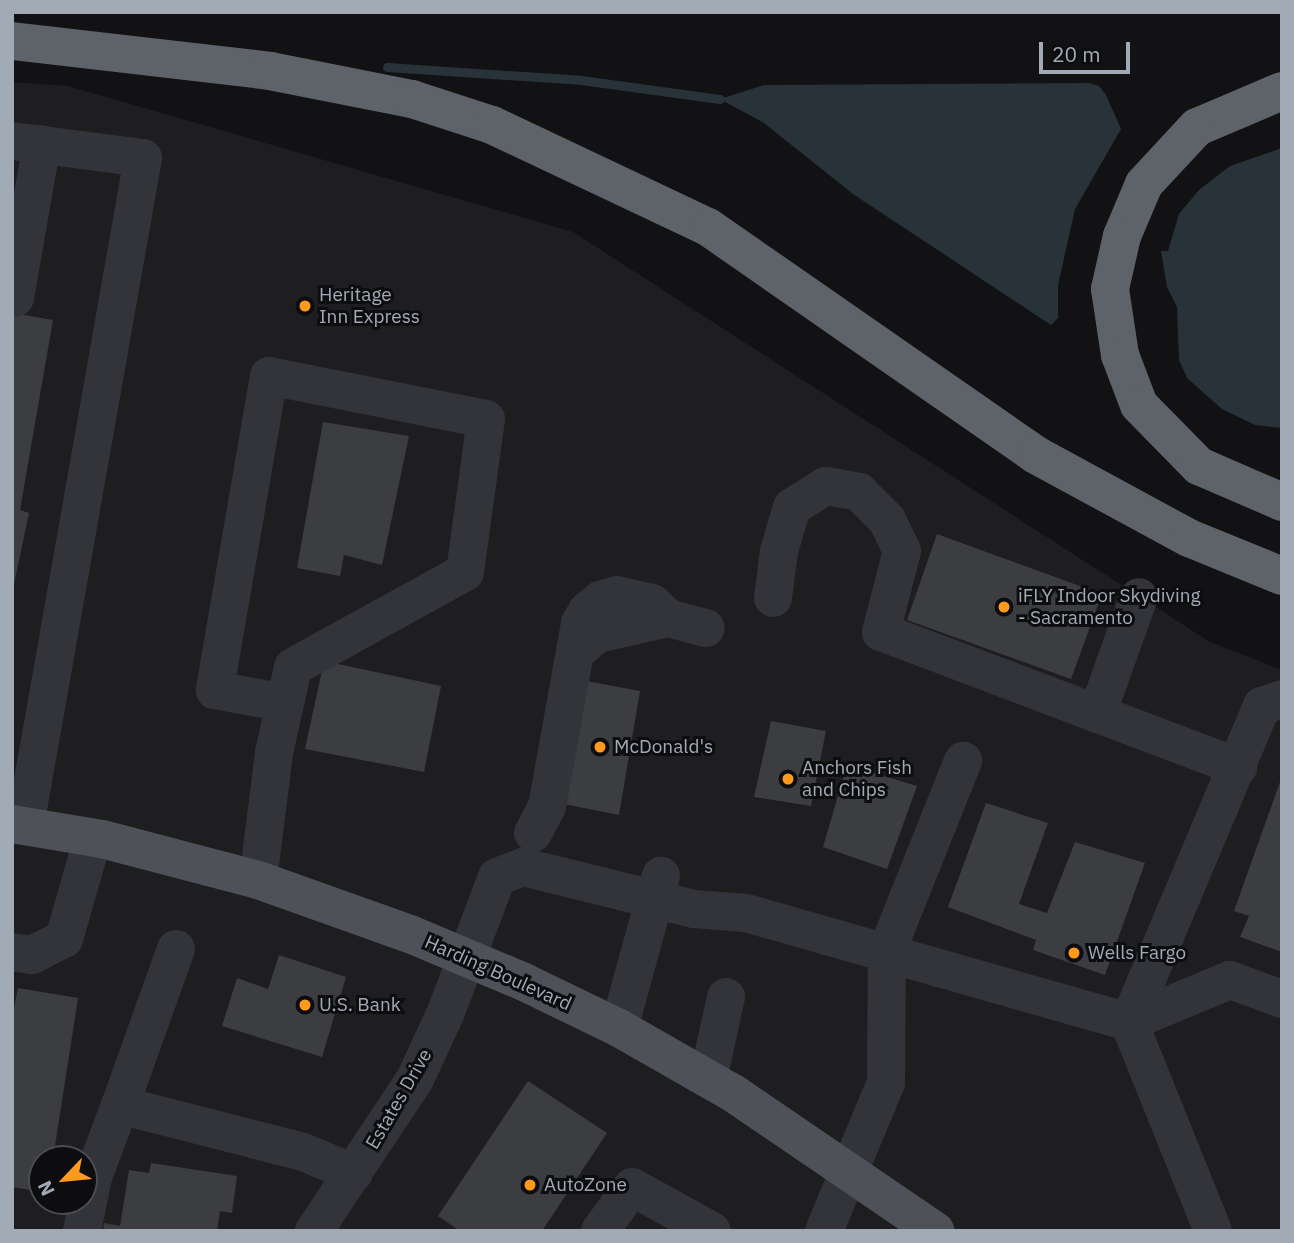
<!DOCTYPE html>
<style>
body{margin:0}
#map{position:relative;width:1294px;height:1243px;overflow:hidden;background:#121214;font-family:"IBM Plex Sans",sans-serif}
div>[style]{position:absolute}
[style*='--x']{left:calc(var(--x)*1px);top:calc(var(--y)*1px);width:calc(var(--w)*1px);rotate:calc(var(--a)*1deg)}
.built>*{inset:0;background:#1e1e21}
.water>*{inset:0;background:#273338}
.stream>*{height:9px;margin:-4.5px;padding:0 4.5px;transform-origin:4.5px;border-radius:4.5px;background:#273338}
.building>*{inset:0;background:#3c3d41}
.minor>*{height:38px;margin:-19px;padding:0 19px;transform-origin:19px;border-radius:19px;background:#333439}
.major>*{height:38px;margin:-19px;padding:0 19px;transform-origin:19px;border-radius:19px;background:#4e5258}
.highway>*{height:38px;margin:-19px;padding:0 19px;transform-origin:19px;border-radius:19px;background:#5e636a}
.dots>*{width:19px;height:19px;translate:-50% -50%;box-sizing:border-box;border:4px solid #0d0d0f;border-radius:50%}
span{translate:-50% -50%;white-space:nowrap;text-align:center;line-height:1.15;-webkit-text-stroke:6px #0d0d0f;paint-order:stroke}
.poi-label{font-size:19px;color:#a2aab5}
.left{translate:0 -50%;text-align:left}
.street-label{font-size:19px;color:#a2aab5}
.frame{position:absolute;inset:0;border:14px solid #a2aab5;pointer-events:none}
.north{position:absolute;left:28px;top:1145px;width:70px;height:70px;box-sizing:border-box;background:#0d0d0f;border:2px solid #494c51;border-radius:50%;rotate:244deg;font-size:19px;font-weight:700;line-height:28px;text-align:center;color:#a2aab5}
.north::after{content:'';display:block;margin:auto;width:24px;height:32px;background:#ff9a1f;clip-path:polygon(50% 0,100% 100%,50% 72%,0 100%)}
.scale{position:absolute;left:1039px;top:42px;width:91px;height:32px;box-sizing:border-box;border:4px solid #a2aab5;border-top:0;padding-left:9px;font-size:21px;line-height:24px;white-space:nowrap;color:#a2aab5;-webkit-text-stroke:5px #0d0d0f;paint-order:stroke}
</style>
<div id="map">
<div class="built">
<div style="clip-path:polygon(evenodd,12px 82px,68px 86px,573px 232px,1210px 642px,1282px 670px,1282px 1231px,12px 1231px,12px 82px,42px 1159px,84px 1159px,84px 1201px,42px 1201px,42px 1159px)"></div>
</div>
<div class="water">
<div style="clip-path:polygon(1089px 83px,1099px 86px,1106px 95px,1121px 129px,1075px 209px,1058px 285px,1058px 318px,1051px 325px,853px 194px,764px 123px,720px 99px,764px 85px)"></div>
<div style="clip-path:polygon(1282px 148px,1282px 428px,1255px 425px,1222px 409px,1187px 378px,1179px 360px,1177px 307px,1167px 287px,1161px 251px,1168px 251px,1179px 214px,1199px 190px,1230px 166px)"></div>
</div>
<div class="stream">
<div style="--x:387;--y:67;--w:194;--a:3.8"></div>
<div style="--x:581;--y:80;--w:140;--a:7.8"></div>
</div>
<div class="building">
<div style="clip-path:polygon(12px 313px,53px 320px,20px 510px,29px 513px,13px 589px)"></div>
<div style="clip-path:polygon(323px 422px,409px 436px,382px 565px,344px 555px,340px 576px,297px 568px)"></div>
<div style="clip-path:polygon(937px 534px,1102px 594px,1071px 679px,907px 620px)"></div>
<div style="clip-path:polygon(324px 661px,441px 686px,424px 772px,305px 749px)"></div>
<div style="clip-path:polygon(581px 680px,640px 691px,619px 815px,559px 803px)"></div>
<div style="clip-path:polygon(771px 721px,826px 731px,811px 806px,754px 797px)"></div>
<div style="clip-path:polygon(847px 765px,917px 786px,887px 869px,823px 847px)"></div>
<div style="clip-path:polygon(1281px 779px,1282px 779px,1282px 952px,1240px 937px,1249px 916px,1234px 911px)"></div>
<div style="clip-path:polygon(986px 803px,1048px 823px,1019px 904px,1047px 913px,1075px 842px,1145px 863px,1105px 975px,1033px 950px,1036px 940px,948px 907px)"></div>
<div style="clip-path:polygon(279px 955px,346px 977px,322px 1057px,222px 1026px,237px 978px,268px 989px)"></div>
<div style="clip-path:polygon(18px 988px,78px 998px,53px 1159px,42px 1159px,42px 1192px,12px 1187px,12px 1017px)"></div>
<div style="clip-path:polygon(528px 1081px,607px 1133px,542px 1231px,460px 1231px,438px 1216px)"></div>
<div style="clip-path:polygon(151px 1163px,237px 1176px,232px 1213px,220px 1211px,217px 1231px,103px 1231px,104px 1223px,120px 1226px,129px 1170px,149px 1173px)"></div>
</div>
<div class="minor">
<div style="--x:12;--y:141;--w:132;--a:7.4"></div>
<div style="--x:143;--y:158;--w:678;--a:100.02"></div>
<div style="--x:15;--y:298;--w:156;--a:-80.1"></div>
<div style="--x:773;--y:598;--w:47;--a:-82.7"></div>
<div style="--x:779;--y:551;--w:46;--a:-73.5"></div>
<div style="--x:792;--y:507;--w:40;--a:-32"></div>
<div style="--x:826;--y:486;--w:34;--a:10"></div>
<div style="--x:859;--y:492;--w:40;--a:45"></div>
<div style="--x:887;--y:520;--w:34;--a:64"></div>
<div style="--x:902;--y:551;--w:84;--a:104.5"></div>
<div style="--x:881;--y:632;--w:382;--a:20.7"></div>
<div style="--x:577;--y:651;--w:26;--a:-40"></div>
<div style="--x:597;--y:634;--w:73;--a:-12.7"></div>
<div style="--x:668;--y:618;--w:39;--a:15"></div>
<div style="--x:1097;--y:714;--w:124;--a:-70.3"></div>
<div style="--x:533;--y:833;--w:30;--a:-62"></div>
<div style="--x:547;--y:807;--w:187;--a:-79.8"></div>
<div style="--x:580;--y:623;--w:14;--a:-60"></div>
<div style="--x:587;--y:611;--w:17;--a:-40"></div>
<div style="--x:600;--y:600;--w:18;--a:-16"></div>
<div style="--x:617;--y:595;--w:36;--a:13"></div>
<div style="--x:652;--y:603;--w:22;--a:43"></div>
<div style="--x:258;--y:880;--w:128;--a:-82.8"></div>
<div style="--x:274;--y:753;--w:88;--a:-77.5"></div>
<div style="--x:293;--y:667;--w:196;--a:-28.9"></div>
<div style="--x:465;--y:572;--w:154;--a:-82.2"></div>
<div style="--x:486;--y:419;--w:221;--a:-168.8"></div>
<div style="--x:269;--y:376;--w:319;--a:99.8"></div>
<div style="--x:215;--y:690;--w:71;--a:10.5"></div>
<div style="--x:176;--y:949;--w:166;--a:109.7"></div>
<div style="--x:120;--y:1105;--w:189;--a:14.4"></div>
<div style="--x:303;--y:1152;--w:55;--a:22.4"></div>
<div style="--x:12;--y:952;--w:20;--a:9"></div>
<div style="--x:32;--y:955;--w:36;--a:-27"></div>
<div style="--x:64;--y:939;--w:105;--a:-74"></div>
<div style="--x:619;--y:1028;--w:158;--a:-74.6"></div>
<div style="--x:708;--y:1079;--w:84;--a:-77.6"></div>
<div style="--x:82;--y:1231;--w:55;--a:-78.5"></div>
<div style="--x:93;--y:1177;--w:77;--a:-69.4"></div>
<div style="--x:314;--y:1231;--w:182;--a:-56.4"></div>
<div style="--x:415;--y:1079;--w:74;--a:-65.2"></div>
<div style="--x:446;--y:1012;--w:144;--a:-69.3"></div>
<div style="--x:497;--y:877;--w:28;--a:-21"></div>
<div style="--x:523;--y:867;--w:176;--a:13.8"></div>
<div style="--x:694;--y:909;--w:52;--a:4.4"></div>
<div style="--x:746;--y:913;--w:398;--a:15.9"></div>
<div style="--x:1129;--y:1022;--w:109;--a:-22.6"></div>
<div style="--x:1230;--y:980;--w:55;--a:20.1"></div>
<div style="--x:600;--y:1231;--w:54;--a:-54"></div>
<div style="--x:632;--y:1187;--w:91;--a:28.8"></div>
<div style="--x:824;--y:1231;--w:160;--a:-67.3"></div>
<div style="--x:886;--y:1083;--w:132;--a:-89.6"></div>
<div style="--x:887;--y:951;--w:205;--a:-68.2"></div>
<div style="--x:1213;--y:1231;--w:225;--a:-111.9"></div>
<div style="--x:1129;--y:1022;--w:343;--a:-67.2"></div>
<div style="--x:1262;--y:706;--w:21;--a:-19"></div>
</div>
<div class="major">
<div style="--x:12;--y:824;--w:91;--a:9.5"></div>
<div style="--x:102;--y:839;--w:161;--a:14.7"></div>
<div style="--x:258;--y:880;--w:161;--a:19.6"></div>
<div style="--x:410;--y:934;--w:124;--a:22.8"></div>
<div style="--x:524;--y:982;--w:106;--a:25.8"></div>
<div style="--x:619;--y:1028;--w:131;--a:29.7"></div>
<div style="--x:733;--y:1093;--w:245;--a:34.3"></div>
</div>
<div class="highway">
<div style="--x:12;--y:41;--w:260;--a:6.6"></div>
<div style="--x:270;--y:71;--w:145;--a:11.2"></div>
<div style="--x:412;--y:99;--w:84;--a:18"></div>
<div style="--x:492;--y:125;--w:239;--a:25.3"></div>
<div style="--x:708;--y:227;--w:399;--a:34.8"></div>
<div style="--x:1036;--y:455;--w:174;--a:28.5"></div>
<div style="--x:1189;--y:538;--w:100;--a:22.2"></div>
<div style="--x:1282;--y:91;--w:92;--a:157"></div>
<div style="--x:1197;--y:127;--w:78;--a:132.9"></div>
<div style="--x:1144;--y:184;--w:56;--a:112.9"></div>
<div style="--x:1122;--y:236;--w:54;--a:102.8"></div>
<div style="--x:1110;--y:289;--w:67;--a:81.4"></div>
<div style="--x:1120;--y:355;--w:53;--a:69.2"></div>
<div style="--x:1139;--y:405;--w:86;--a:45.5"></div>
<div style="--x:1199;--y:466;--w:90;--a:23.4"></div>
</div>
<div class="dots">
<div style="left:305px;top:306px;background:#ff9a1f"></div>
<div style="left:1004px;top:607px;background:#ff9a1f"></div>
<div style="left:600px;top:747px;background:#ff9a1f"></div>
<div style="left:788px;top:779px;background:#ff9a1f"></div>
<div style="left:1074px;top:953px;background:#ff9a1f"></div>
<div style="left:305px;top:1005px;background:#ff9a1f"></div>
<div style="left:530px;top:1185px;background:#ff9a1f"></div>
</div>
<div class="poi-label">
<span class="left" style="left:319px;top:306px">Heritage<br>Inn Express</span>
<span class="left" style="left:1018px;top:607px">iFLY Indoor Skydiving<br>- Sacramento</span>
<span class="left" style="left:614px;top:747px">McDonald's</span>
<span class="left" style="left:802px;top:779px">Anchors Fish<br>and Chips</span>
<span class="left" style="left:1088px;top:953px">Wells Fargo</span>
<span class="left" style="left:319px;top:1005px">U.S. Bank</span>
<span class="left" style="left:544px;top:1185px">AutoZone</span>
</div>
<div class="street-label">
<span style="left:498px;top:973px;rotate:24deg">Harding Boulevard</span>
<span style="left:399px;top:1099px;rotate:-60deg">Estates Drive</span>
</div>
<div class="frame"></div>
<div class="north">N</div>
<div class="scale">20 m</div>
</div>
